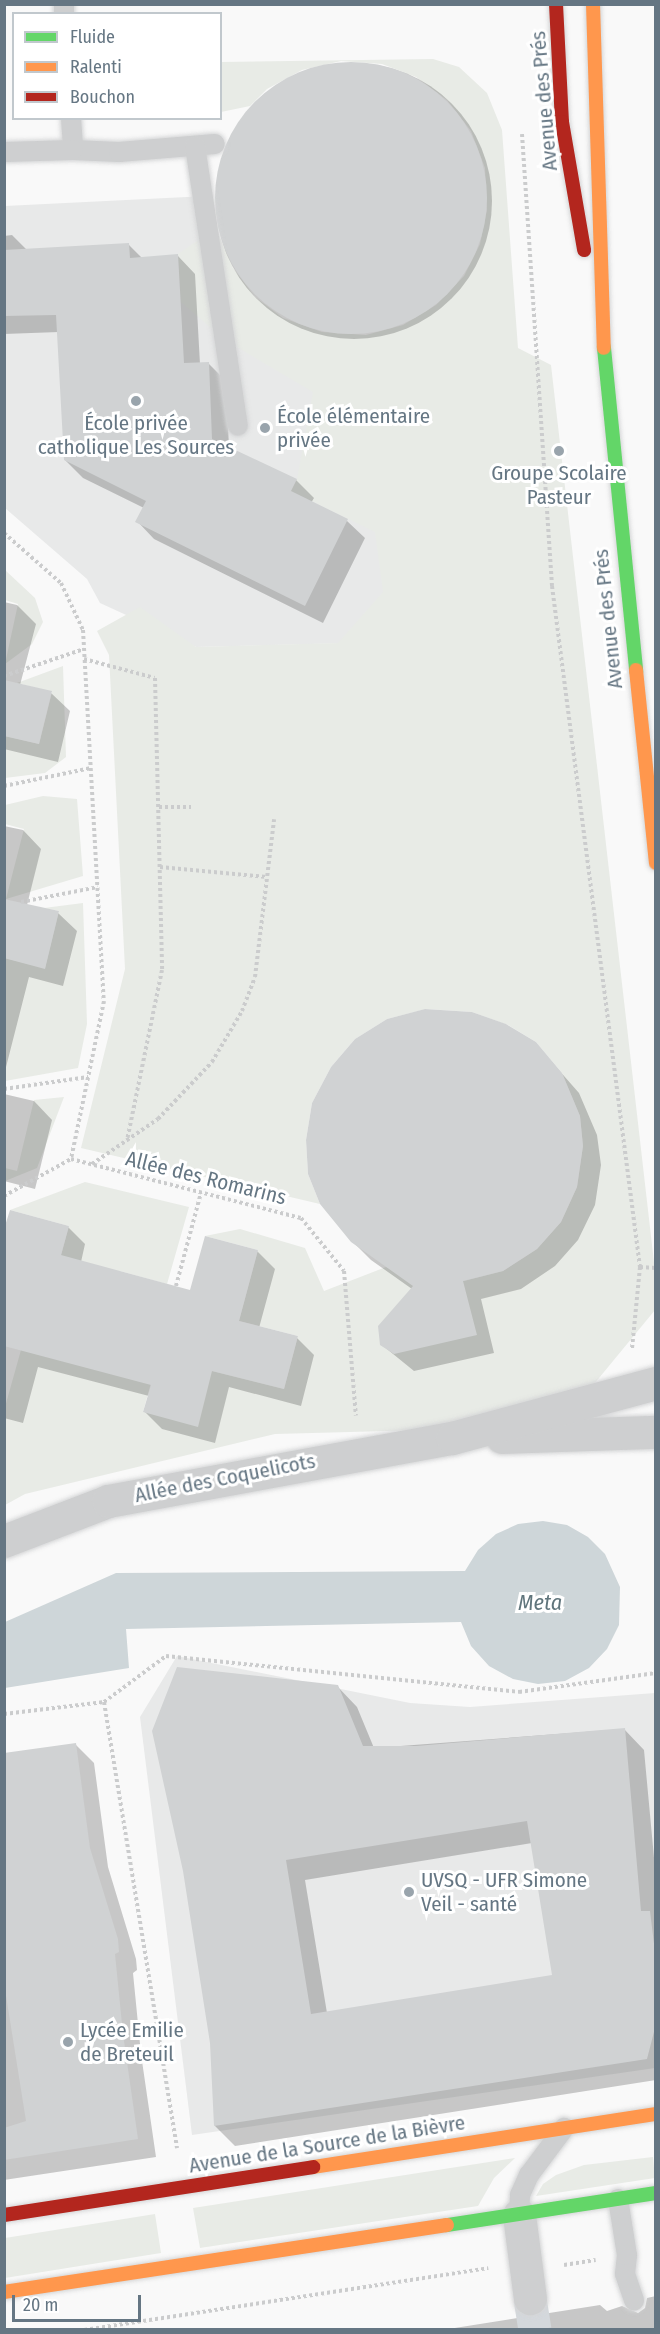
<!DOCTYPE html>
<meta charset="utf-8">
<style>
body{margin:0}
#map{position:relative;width:660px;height:2334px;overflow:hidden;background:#f9f9f9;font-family:"Fira Sans Condensed",sans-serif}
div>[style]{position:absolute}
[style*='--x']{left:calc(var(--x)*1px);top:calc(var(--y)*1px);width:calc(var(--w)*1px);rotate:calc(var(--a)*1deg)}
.built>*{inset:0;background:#e8e9e9}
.green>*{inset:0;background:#e8ebe6}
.water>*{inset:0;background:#ced6d9}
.shadow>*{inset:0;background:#0003}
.round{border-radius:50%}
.building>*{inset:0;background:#d0d2d3}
.street-tunnel>*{height:33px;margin-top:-16.5px;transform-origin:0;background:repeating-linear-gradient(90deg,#d4d8dc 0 33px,transparent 0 49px)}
.path>*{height:4px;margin-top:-2px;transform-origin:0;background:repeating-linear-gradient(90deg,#cbcccd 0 3px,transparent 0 6px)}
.roads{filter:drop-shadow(0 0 2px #d5d6d7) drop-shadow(0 0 2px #d5d6d7)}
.lane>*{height:20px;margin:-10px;padding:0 10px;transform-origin:10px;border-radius:10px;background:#cecfd0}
.street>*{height:33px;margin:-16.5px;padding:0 16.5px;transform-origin:16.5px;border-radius:16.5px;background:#cecfd0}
.fast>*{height:14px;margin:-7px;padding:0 7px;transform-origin:7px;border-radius:7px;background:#63d668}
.slow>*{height:14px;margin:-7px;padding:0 7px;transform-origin:7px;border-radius:7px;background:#ff974d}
.jam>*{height:14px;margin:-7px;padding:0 7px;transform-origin:7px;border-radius:7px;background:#b3261e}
.dots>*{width:16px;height:16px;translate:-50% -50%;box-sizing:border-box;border:3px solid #fff;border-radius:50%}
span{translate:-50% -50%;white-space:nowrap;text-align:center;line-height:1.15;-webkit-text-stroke:6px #fff;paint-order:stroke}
.street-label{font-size:21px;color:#657683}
.poi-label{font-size:21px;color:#657683}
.left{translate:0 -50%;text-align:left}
.water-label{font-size:22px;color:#60757c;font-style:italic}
.frame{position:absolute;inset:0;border:6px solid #657683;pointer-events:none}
.legend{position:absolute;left:12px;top:12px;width:210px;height:108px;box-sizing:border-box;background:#fff;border:2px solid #c1c8cd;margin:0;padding:8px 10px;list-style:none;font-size:18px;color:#657683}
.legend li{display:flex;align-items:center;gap:12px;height:30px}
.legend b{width:30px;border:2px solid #c1c8cd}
.scale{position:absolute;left:12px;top:2295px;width:129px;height:27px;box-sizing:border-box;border:3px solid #657683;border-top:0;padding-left:8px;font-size:18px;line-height:21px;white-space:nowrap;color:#657683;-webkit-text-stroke:4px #fff;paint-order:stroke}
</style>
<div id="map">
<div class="built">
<div style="clip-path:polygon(207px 196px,232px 278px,262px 310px,341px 343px,516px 322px,388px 642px,196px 647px,100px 603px,87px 579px,5px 508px,5px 206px)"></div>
<div style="clip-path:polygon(177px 1656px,410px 1703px,470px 1707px,655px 1693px,655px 2068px,192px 2135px,140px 1717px)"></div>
</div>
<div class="green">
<div style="clip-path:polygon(433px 59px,459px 67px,487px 93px,502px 130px,518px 348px,551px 365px,655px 1271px,655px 1310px,590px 1389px,425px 1430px,275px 1434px,25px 1494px,5px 1505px,5px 1407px,21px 1350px,162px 1343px,143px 1412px,212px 1371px,284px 1389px,298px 1336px,239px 1321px,258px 1250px,205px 1236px,240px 1229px,305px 1248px,324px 1291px,386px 1267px,427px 1281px,464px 1281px,503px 1271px,537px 1249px,561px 1222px,577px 1187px,583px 1146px,580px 1116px,562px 1073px,536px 1042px,508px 1025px,472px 1012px,426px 1009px,387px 1019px,355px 1039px,331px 1067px,312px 1103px,306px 1140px,308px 1174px,320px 1204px,81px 1148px,125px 969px,109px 655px,97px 631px,140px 607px,196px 647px,338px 643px,383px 592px,375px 532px,291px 491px,297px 479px,313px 392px,225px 340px,181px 302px,178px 254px,216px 228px,233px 268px,255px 297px,283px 318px,322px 332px,366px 335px,403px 325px,436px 305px,464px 276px,480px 244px,487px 210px,485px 168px,471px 131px,447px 100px,416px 77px,382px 64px,341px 61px,302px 70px,267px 89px,250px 106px,221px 112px,221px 62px)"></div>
<div style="clip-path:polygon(5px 570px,35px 598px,43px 622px,32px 644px,5px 664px,18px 604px,5px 600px)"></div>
<div style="clip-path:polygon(63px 666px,66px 757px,45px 773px,5px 778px,5px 736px,39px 744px,52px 692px,17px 683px)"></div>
<div style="clip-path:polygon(43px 796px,77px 799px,83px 876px,6px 899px,24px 829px,5px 824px,5px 805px)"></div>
<div style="clip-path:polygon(83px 903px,87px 1024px,78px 1068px,5px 1081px,4px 958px,45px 968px,59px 911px,44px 908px)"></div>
<div style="clip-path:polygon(64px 1097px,37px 1168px,5px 1181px,5px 1168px,17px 1171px,34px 1100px)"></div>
<div style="clip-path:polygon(85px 1182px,189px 1207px,167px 1284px,120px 1271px,49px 1300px,69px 1226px,10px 1210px)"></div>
<div style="clip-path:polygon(653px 2157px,655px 2178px,536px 2196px,543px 2184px,556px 2175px,584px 2165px)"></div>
<div style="clip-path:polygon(515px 2158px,494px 2178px,478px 2206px,200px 2248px,193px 2208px)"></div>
<div style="clip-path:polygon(155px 2214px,161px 2253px,5px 2278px,5px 2238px)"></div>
</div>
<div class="water">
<div style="clip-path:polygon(543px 1521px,567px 1525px,588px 1537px,605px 1554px,620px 1587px,619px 1625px,607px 1649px,589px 1668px,565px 1681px,538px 1684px,513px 1679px,489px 1666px,471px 1646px,461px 1622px,126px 1629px,129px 1668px,5px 1688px,5px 1622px,116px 1573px,465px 1571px,478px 1550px,496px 1534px,518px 1524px)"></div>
</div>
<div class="shadow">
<div class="round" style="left:216px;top:63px;width:276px;height:276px"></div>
<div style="clip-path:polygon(12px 235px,27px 250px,129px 245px,142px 258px,178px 256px,195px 274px,200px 364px,208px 363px,226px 381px,229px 448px,296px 480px,314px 498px,311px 503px,347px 521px,365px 538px,323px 623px,154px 539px,137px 521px,144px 508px,83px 478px,65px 460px,59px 332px,4px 334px,4px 236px)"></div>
<div style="clip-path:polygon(4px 602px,17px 605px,36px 624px,20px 685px,51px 693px,70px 711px,58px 762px,4px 749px)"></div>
<div style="clip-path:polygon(4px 826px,23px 830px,41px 849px,27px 905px,58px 913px,77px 931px,63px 986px,29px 977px,4px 1075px)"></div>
<div style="clip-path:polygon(535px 1043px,579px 1093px,597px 1135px,601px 1165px,595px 1205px,578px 1240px,555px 1266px,521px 1289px,481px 1299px,494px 1353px,414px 1371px,382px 1345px,412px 1289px,371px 1260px,352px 1241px)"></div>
<div style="clip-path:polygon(4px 1094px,34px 1101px,52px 1120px,35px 1189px,4px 1181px)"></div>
<div style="clip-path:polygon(68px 1227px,85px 1244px,81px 1262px,192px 1292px,257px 1251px,275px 1269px,259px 1328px,297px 1338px,314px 1355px,301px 1406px,229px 1387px,215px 1443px,162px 1429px,145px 1412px,149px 1396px,38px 1367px,23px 1423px,4px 1418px,4px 1235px)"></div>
<div style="clip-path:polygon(evenodd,337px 1686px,357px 1707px,374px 1748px,624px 1729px,644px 1750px,656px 1879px,656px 2080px,235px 2146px,215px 2126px,212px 2043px,337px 1686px,532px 1843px,553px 1977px,327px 2013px,305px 1880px,532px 1843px)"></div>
<div style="clip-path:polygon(75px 1744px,94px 1763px,108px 1867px,136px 1959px,137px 1970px,133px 1973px,141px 2054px,156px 2157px,4px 2180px,4px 1755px)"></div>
<div style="clip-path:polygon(656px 2296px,656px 2330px,442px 2330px,600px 2305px,607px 2311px,622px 2306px,638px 2313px,645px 2308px,647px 2298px)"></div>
</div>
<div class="building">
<div class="round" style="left:215px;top:62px;width:272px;height:272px"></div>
<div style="clip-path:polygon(129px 243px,130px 258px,178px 254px,184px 363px,209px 362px,212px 439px,297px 479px,291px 491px,348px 519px,305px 606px,135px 522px,146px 501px,64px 460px,56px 315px,4px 316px,4px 250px)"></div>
<div style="clip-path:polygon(4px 680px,52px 691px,39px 744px,4px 736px)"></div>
<div style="clip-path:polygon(4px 899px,59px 911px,45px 969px,4px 958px)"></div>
<div style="clip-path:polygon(425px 1009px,472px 1012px,506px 1024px,536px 1042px,562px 1073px,580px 1116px,583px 1146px,577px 1187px,561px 1222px,537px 1249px,503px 1271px,463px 1281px,477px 1335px,394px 1354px,380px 1345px,378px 1326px,413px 1286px,351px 1242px,320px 1204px,308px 1174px,306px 1140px,312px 1103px,331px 1067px,355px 1039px,387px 1019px)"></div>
<div style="clip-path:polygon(10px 1210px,69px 1226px,61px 1255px,190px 1290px,205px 1236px,258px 1250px,239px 1321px,298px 1336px,284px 1389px,212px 1371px,198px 1427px,143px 1412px,151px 1385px,4px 1346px,4px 1229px)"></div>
<div style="clip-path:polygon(evenodd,177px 1667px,338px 1685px,363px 1746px,416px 1746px,625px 1728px,641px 1911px,650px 1911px,656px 1960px,656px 2024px,647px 2059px,214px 2126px,210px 2043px,183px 1871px,152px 1731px,177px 1667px,527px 1821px,552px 1975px,311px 2014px,286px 1860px,527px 1821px)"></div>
<div style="clip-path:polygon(76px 1743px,90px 1848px,118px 1939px,119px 1952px,115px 1954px,123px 2034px,138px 2139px,4px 2160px,4px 2128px,26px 2121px,4px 1983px,4px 1753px)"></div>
</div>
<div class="street-tunnel">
<div style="--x:530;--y:2298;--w:32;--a:81"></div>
</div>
<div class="path">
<div style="--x:522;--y:134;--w:453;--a:86.2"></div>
<div style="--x:552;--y:586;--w:687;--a:82.64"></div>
<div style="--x:640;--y:1267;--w:82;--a:95.6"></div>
<div style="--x:4;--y:533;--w:76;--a:41.3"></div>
<div style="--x:61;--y:583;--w:52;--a:64.9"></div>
<div style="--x:83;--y:630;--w:372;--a:86.8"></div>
<div style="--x:104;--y:1001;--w:161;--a:101.8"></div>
<div style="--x:71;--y:1159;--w:237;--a:14.4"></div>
<div style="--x:301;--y:1218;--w:68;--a:50.9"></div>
<div style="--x:344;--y:1271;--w:145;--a:85.3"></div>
<div style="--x:84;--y:659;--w:73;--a:15"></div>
<div style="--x:155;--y:678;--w:292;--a:88.6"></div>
<div style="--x:162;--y:970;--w:174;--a:101.6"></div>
<div style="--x:4;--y:676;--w:84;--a:-18.6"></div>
<div style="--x:4;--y:786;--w:89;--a:-11.7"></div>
<div style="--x:159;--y:807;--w:32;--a:0"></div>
<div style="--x:160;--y:867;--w:107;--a:5.3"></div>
<div style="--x:21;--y:902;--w:78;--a:-11"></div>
<div style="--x:4;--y:1089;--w:85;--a:-8.1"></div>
<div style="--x:92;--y:1164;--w:80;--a:-34.3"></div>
<div style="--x:158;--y:1119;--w:79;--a:-46.5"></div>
<div style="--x:212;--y:1062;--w:59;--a:-59.5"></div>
<div style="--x:242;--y:1011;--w:36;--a:-69"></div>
<div style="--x:255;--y:977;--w:159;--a:-83.1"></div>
<div style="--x:4;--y:1196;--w:77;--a:-28.9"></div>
<div style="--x:640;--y:1267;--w:16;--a:4"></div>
<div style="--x:176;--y:1286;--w:96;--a:-75"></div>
<div style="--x:104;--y:1702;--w:77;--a:-36.6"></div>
<div style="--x:166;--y:1656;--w:355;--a:5.8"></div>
<div style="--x:519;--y:1692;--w:138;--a:-7.9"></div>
<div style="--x:4;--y:1714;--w:101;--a:-6.8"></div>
<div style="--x:104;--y:1702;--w:452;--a:80.7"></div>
<div style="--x:564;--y:2265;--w:32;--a:-9"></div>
<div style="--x:84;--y:2330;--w:409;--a:-8.7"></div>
</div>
<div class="roads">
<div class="lane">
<div style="--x:64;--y:4;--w:10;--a:90"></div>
<div style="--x:71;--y:118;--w:32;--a:86"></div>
<div style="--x:73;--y:150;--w:46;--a:2.5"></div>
<div style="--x:119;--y:152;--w:96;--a:-4.8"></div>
<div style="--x:195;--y:146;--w:283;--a:81.3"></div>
<div style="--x:4;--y:152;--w:69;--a:-1.7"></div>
<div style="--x:618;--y:2199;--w:57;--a:80.9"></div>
<div style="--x:627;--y:2255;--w:19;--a:96"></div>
<div style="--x:625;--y:2274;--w:28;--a:71"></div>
<div style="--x:519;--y:2215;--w:20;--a:-87"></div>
<div style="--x:520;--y:2195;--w:22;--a:-66"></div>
<div style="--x:529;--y:2175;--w:59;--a:-53.3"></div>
</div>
<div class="street">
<div style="--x:502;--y:1437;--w:154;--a:-1.9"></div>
<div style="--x:4;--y:1541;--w:111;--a:-21"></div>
<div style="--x:108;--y:1501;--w:350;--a:-10.4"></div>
<div style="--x:452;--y:1438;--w:211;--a:-15.1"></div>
<div style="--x:519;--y:2215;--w:84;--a:82.5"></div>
</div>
<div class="fast">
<div style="--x:604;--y:348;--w:324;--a:84.3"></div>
<div style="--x:447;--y:2225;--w:211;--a:-8.7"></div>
</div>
<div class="slow">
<div style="--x:593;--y:4;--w:344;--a:88.2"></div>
<div style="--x:636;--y:670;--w:194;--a:84.1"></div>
<div style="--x:313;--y:2167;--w:347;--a:-8.8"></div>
<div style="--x:4;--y:2292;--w:448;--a:-8.6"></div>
</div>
<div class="jam">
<div style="--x:556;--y:4;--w:118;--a:87.1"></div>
<div style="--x:562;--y:122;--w:130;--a:80.2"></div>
<div style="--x:4;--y:2215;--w:313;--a:-8.8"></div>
</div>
</div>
<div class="dots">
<div style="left:136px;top:401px;background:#99a4ac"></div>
<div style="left:265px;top:428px;background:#99a4ac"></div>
<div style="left:559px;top:451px;background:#99a4ac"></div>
<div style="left:409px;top:1892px;background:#99a4ac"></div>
<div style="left:68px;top:2042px;background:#99a4ac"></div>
</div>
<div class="street-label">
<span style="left:544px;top:101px;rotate:-95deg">Avenue des Prés</span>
<span style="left:608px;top:619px;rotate:-96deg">Avenue des Prés</span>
<span style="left:206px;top:1178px;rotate:14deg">Allée des Romarins</span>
<span style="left:225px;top:1478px;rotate:-11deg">Allée des Coquelicots</span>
<span style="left:327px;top:2144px;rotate:-9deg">Avenue de la Source de la Bièvre</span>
</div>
<div class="poi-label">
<span class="left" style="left:277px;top:428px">École élémentaire<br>privée</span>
<span style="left:136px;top:435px">École privée<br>catholique Les Sources</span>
<span style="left:559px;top:485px">Groupe Scolaire<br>Pasteur</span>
<span class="left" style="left:421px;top:1892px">UVSQ - UFR Simone<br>Veil - santé</span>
<span class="left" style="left:80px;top:2042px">Lycée Emilie<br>de Breteuil</span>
</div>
<div class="water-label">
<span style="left:540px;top:1603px">Meta</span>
</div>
<div class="frame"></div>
<ul class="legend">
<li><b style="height:8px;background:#63d668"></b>Fluide</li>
<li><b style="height:8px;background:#ff974d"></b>Ralenti</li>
<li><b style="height:8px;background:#b3261e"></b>Bouchon</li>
</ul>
<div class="scale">20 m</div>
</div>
